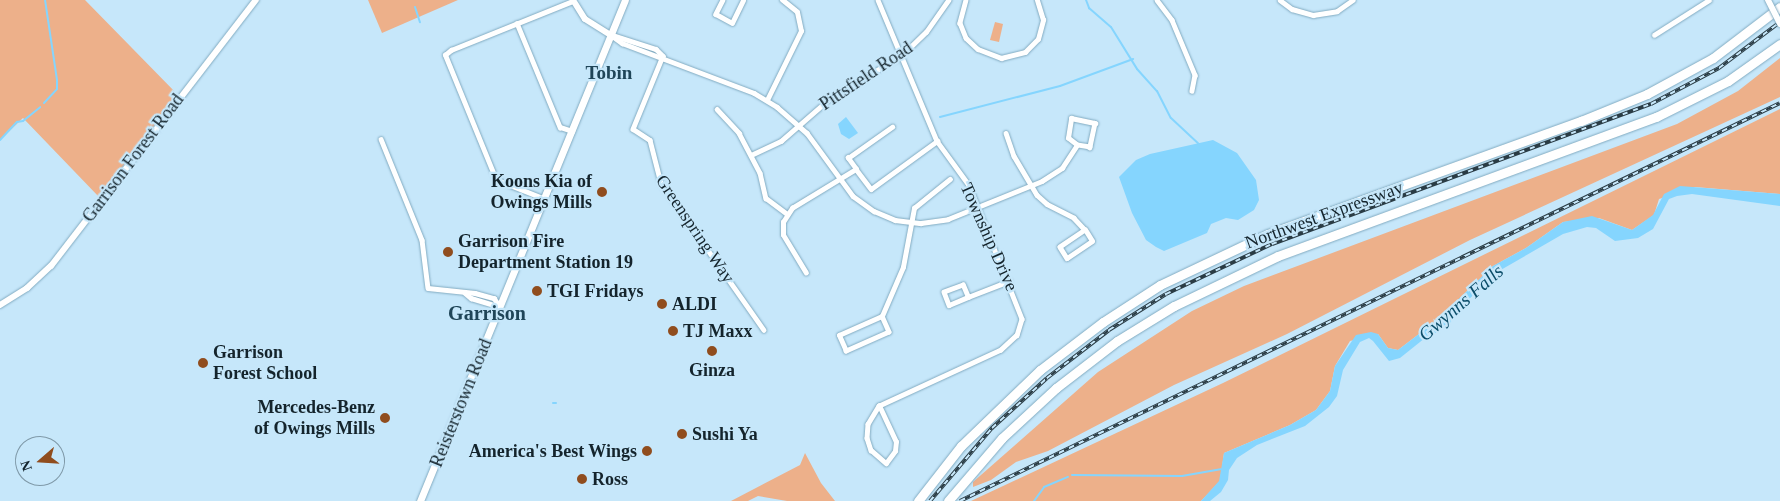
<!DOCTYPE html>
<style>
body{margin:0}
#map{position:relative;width:1780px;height:501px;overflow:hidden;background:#c6e7fa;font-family:Georgia,serif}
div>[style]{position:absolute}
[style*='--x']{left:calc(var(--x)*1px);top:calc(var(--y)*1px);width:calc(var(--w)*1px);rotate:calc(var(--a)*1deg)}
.green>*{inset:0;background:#edb08a}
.water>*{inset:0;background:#85d5fe}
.stream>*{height:2px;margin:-1px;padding:0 1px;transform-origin:1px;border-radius:1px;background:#85d5fe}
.roads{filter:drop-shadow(0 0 1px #82abc1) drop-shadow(0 0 1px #82abc1)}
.street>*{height:4.5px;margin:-2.25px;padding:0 2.25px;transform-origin:2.25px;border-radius:2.25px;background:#fff}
.secondary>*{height:6px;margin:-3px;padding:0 3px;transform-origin:3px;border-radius:3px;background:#fff}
.primary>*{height:7px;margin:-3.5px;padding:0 3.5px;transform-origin:3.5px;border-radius:3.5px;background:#fff}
.highway>*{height:9px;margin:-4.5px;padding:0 4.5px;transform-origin:4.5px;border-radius:4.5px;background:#fff}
.rail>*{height:4px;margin-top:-2px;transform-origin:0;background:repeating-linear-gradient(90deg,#c6e7fa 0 5.5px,#2a3c45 0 11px);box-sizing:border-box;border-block:1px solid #2a3c45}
.bridges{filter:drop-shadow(0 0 1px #82abc1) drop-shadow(0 0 1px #82abc1)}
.secondary-bridge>*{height:6px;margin:-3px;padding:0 3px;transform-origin:3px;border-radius:3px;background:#fff}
.dots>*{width:14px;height:14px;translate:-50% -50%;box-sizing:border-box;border:2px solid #c6e7fa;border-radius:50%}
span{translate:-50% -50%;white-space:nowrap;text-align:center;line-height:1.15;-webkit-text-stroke:4.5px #c6e7fa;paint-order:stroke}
.street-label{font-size:18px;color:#14242c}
.poi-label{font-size:18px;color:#14242c;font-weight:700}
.right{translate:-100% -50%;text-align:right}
.left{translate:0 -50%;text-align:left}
.neighbourhood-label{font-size:19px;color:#1f4558;font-weight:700}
.water-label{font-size:19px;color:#0b4d69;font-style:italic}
.quarter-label{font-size:20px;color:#1f4558;font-weight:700}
.north{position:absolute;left:15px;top:436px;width:50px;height:50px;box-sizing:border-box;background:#c6e7fa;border:1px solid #7f99a8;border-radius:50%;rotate:251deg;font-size:14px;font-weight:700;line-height:20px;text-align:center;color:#14242c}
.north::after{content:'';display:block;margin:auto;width:18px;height:22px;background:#904d1e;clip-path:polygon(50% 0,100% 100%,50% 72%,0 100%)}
</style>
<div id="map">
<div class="green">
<div style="clip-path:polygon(0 0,85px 0,178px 95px,99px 197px,23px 118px,0 140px)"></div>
<div style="clip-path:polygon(368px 0,458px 0,382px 33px)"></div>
<div style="clip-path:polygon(995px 22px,1003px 24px,999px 42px,990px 40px)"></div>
<div style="clip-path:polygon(1780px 58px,1780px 97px,1470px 240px,1287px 334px,1174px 385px,1048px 451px,1016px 462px,991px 480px,973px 487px,973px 482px,1098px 372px,1192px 311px,1244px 286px,1677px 124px,1738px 91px)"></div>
<div style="clip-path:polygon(1780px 109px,1780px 194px,1695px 187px,1659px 199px,1654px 215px,1632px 230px,1599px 218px,1563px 222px,1526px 248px,1493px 266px,1436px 321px,1398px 350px,1388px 348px,1378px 334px,1350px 341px,1335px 366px,1330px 391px,1316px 410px,1290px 425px,1224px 453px,1220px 481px,1201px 501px,971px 501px,1223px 383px)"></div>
<div style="clip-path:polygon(805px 453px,821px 483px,835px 501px,787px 501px,758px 496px,748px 501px,731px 501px,800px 465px)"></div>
</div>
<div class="water">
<div style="clip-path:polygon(846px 117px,858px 133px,849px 139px,841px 134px,838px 124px)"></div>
<div style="clip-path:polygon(1213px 140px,1237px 153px,1256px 180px,1259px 200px,1254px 210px,1238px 220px,1226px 218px,1211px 224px,1207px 233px,1164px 251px,1156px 247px,1146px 240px,1132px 213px,1119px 177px,1136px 160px,1150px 154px)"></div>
<div style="clip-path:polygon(1680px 186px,1780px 194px,1780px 206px,1692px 194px,1677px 196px,1669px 199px,1653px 229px,1638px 238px,1615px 241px,1596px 228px,1587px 227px,1563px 234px,1499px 271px,1468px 300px,1447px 327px,1425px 338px,1400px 358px,1389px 361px,1373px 341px,1369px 338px,1360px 342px,1343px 370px,1337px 396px,1329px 407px,1305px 426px,1257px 445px,1237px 458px,1229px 470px,1228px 480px,1221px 492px,1210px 501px,1201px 501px,1219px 481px,1224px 453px,1290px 425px,1316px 410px,1330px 391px,1335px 366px,1356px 335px,1371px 332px,1378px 334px,1388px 348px,1398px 350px,1436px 321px,1493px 266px,1526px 248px,1563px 222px,1592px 216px,1632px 230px,1653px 215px,1664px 194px)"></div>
</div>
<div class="stream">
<div style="--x:1086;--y:0;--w:9;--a:69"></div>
<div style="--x:1089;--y:8;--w:29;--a:41"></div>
<div style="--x:1111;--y:27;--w:49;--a:58.2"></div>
<div style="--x:1137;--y:69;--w:30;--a:48"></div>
<div style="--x:1157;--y:91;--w:30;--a:63"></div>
<div style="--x:1171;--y:118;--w:37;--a:43"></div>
<div style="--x:415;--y:7;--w:16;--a:72"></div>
<div style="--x:44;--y:103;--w:19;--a:-47"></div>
<div style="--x:57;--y:89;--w:9;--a:-90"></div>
<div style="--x:57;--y:80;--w:81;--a:-98.5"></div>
<div style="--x:940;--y:117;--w:124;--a:-14.5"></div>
<div style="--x:1060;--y:86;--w:78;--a:-20.3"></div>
<div style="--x:0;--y:140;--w:25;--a:-47"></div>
<div style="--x:17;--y:122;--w:6;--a:-9"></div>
<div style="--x:23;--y:121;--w:22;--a:-39"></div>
<div style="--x:553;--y:403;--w:3;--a:0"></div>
<div style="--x:1072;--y:475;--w:110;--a:0.5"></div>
<div style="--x:1182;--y:476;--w:39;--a:-10"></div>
<div style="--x:1034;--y:501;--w:17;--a:-54"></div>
<div style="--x:1044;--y:487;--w:26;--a:-23"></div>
</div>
<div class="roads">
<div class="street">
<div style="--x:723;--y:0;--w:16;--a:117"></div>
<div style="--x:716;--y:14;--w:18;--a:29"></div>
<div style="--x:732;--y:23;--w:25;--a:-64"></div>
<div style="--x:878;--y:0;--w:153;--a:67.3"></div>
<div style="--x:937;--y:141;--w:54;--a:54"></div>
<div style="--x:969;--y:185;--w:144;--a:68.4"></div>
<div style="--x:1022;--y:319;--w:17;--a:107"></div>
<div style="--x:1017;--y:335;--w:22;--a:137"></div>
<div style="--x:1001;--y:350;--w:134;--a:155.3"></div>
<div style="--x:879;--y:406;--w:21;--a:121"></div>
<div style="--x:868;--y:424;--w:14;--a:94"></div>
<div style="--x:867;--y:438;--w:13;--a:72"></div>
<div style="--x:871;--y:450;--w:20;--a:41"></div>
<div style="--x:886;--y:463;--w:15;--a:-53"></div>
<div style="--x:895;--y:451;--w:9;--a:-84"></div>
<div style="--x:896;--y:442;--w:40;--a:-115"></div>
<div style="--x:966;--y:0;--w:24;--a:105"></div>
<div style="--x:960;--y:23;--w:16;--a:68"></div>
<div style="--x:966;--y:38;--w:16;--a:43"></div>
<div style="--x:978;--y:49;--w:25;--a:21"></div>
<div style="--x:1001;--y:58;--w:25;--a:-14"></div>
<div style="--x:1025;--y:52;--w:18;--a:-45"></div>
<div style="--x:1038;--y:39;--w:20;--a:-75"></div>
<div style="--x:1043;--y:20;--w:21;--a:-107"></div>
<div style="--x:1157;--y:0;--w:25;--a:53"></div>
<div style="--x:1172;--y:20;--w:60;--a:67.3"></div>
<div style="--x:1195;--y:75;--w:16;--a:101"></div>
<div style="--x:1280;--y:0;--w:15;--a:37"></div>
<div style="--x:1292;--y:9;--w:22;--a:16"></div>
<div style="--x:1313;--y:15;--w:24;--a:-9"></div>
<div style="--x:1337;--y:11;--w:19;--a:-35"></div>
<div style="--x:517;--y:23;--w:113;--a:67.5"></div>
<div style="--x:560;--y:127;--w:13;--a:18"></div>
<div style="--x:611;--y:35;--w:14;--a:36"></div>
<div style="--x:622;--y:43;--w:141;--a:20.7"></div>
<div style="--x:754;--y:93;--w:27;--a:31"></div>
<div style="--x:777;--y:107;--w:40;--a:41"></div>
<div style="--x:807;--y:133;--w:78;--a:53.9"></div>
<div style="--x:853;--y:196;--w:26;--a:36"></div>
<div style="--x:874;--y:211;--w:23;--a:23"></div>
<div style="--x:895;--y:220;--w:26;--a:7"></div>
<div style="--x:921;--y:223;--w:27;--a:-8"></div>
<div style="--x:948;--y:219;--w:101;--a:-22"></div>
<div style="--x:1042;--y:181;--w:24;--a:-33"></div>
<div style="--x:1062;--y:168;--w:27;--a:-57"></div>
<div style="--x:1077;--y:145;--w:11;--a:-142"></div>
<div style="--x:1068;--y:138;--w:20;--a:-81"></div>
<div style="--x:1071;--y:118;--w:25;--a:12"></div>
<div style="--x:1095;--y:123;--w:25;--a:102"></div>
<div style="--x:1090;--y:147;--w:13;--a:-171"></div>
<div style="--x:612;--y:35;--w:46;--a:17.7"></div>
<div style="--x:656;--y:49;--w:10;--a:45"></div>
<div style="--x:1654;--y:35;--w:65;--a:-32.5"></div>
<div style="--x:663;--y:56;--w:79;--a:112.3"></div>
<div style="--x:633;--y:129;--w:20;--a:33"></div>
<div style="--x:650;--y:140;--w:44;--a:75.7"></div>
<div style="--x:661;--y:183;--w:179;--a:55"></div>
<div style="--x:767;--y:100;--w:77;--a:-63.8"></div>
<div style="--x:801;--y:31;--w:19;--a:-102"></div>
<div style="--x:797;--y:12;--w:19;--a:-141"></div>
<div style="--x:717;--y:109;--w:33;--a:47"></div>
<div style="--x:739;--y:133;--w:45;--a:62.3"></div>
<div style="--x:760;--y:173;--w:26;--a:77"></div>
<div style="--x:766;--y:198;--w:25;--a:37"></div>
<div style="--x:1006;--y:133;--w:24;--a:71"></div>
<div style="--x:1014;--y:156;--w:45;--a:59.5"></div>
<div style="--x:1037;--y:195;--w:13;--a:42"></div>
<div style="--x:1047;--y:204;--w:30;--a:27"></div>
<div style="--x:1074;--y:218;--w:16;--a:47"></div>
<div style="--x:1085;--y:230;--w:30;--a:146"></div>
<div style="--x:1060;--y:247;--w:13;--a:58"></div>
<div style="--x:1067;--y:258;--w:30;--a:-34"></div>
<div style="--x:1092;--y:241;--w:13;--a:-122"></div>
<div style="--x:381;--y:139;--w:109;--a:67.9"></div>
<div style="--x:422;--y:240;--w:48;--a:82.9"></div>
<div style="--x:428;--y:288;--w:47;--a:6.1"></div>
<div style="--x:475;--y:293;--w:20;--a:15"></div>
<div style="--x:494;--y:298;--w:11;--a:56"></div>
<div style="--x:751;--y:155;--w:33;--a:-25"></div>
<div style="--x:781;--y:141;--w:62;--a:-41.1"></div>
<div style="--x:828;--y:100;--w:87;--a:-31.3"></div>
<div style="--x:902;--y:55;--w:33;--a:-44"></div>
<div style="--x:926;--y:32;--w:39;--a:-55"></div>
<div style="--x:856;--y:169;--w:14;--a:-126"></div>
<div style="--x:848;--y:158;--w:54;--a:-35.2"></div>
<div style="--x:544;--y:199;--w:52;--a:-158.4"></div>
<div style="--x:496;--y:180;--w:135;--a:-112.2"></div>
<div style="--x:445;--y:55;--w:8;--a:-40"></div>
<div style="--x:451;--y:50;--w:131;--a:-21.9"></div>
<div style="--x:806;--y:273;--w:44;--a:-121.2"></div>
<div style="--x:783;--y:235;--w:13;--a:-90"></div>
<div style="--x:783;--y:222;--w:17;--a:-57"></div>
<div style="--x:792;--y:208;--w:75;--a:-31.4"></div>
<div style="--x:856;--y:169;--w:25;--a:53"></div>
<div style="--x:871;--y:189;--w:82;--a:-36"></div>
<div style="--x:465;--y:293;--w:8;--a:40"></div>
<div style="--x:471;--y:298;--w:30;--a:17"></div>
<div style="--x:968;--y:297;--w:13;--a:-113"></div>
<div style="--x:963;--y:285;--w:20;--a:160"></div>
<div style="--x:944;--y:292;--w:14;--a:69"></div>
<div style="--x:949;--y:305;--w:21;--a:-23"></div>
<div style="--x:968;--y:297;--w:44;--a:-21.3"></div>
<div style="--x:882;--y:316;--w:17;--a:66"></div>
<div style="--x:889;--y:332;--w:47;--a:156.2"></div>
<div style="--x:846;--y:351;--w:17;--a:-114"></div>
<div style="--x:839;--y:335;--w:47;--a:-23.8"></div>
<div style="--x:882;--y:316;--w:53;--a:-66.8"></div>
<div style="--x:903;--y:267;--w:60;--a:-79.4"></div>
<div style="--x:914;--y:208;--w:46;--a:-38.9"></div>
</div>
<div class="secondary">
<div style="--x:573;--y:0;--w:22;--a:58"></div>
<div style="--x:585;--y:19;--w:31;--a:32"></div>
<div style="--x:0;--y:305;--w:32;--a:-32"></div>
<div style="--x:27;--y:288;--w:33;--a:-43"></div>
<div style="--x:51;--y:266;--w:336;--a:-52.4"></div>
</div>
<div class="primary">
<div style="--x:420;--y:501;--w:541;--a:-67.75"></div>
</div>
<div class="highway">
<div style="--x:918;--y:501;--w:70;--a:-52"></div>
<div style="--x:961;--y:446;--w:110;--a:-43.9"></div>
<div style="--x:1040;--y:370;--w:79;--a:-37.3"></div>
<div style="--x:1103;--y:322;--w:68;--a:-33"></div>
<div style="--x:1160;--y:285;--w:119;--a:-25.3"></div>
<div style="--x:1268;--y:234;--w:333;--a:-19.9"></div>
<div style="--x:1581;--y:121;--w:71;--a:-22.2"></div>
<div style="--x:1647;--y:94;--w:75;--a:-28.6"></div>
<div style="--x:1713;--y:58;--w:84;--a:-37.3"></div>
<div style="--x:948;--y:501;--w:83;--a:-49.4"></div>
<div style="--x:1002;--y:438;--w:74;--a:-42.8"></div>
<div style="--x:1056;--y:388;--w:77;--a:-37.6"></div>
<div style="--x:1117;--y:341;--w:67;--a:-31.6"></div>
<div style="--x:1174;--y:306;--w:115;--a:-25.7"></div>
<div style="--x:1278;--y:256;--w:403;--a:-20.2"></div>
<div style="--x:1656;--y:117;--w:80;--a:-26.6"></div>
<div style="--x:1728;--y:81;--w:64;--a:-35.4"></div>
</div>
</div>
<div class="rail">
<div style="--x:930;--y:501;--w:96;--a:-49.7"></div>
<div style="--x:992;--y:428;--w:74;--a:-42.3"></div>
<div style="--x:1047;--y:378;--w:78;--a:-37.7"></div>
<div style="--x:1109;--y:330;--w:67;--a:-32.3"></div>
<div style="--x:1166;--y:294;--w:117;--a:-25.3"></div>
<div style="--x:1272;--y:244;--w:404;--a:-20.3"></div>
<div style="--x:1651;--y:104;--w:77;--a:-27.9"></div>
<div style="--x:1719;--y:68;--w:76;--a:-37"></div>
<div style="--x:960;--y:501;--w:911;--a:-25.89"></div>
</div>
<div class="bridges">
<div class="secondary-bridge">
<div style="--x:1768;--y:0;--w:27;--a:63"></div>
</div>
</div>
<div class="dots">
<div style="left:602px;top:192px;background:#904d1e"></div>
<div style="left:448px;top:252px;background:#904d1e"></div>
<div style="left:537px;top:291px;background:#904d1e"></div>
<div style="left:662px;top:304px;background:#904d1e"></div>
<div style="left:673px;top:331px;background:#904d1e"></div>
<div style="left:712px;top:351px;background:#904d1e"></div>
<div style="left:203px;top:363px;background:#904d1e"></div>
<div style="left:385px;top:418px;background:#904d1e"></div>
<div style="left:682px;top:434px;background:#904d1e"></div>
<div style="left:647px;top:451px;background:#904d1e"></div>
<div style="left:582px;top:479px;background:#904d1e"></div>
</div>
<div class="street-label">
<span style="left:866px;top:76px;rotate:-34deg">Pittsfield Road</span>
<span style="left:133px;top:158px;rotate:-53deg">Garrison Forest Road</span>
<span style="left:1324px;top:215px;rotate:-20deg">Northwest Expressway</span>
<span style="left:695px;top:229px;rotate:56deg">Greenspring Way</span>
<span style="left:989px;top:237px;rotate:66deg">Township Drive</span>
<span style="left:461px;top:403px;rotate:-68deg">Reisterstown Road</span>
</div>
<div class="poi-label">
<span class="right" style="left:592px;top:192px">Koons Kia of<br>Owings Mills</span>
<span class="left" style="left:458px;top:252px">Garrison Fire<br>Department Station 19</span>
<span class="left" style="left:547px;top:291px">TGI Fridays</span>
<span class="left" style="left:672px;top:304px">ALDI</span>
<span class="left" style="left:683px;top:331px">TJ Maxx</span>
<span class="left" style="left:213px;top:363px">Garrison<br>Forest School</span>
<span style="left:712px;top:370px">Ginza</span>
<span class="right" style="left:375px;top:418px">Mercedes-Benz<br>of Owings Mills</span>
<span class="left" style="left:692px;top:434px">Sushi Ya</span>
<span class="right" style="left:637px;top:451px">America's Best Wings</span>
<span class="left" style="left:592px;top:479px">Ross</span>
</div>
<div class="neighbourhood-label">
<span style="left:609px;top:73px">Tobin</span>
</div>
<div class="water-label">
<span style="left:1461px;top:303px;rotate:-41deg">Gwynns Falls</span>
</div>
<div class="quarter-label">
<span style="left:487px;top:313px">Garrison</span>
</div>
<div class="north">N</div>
</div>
